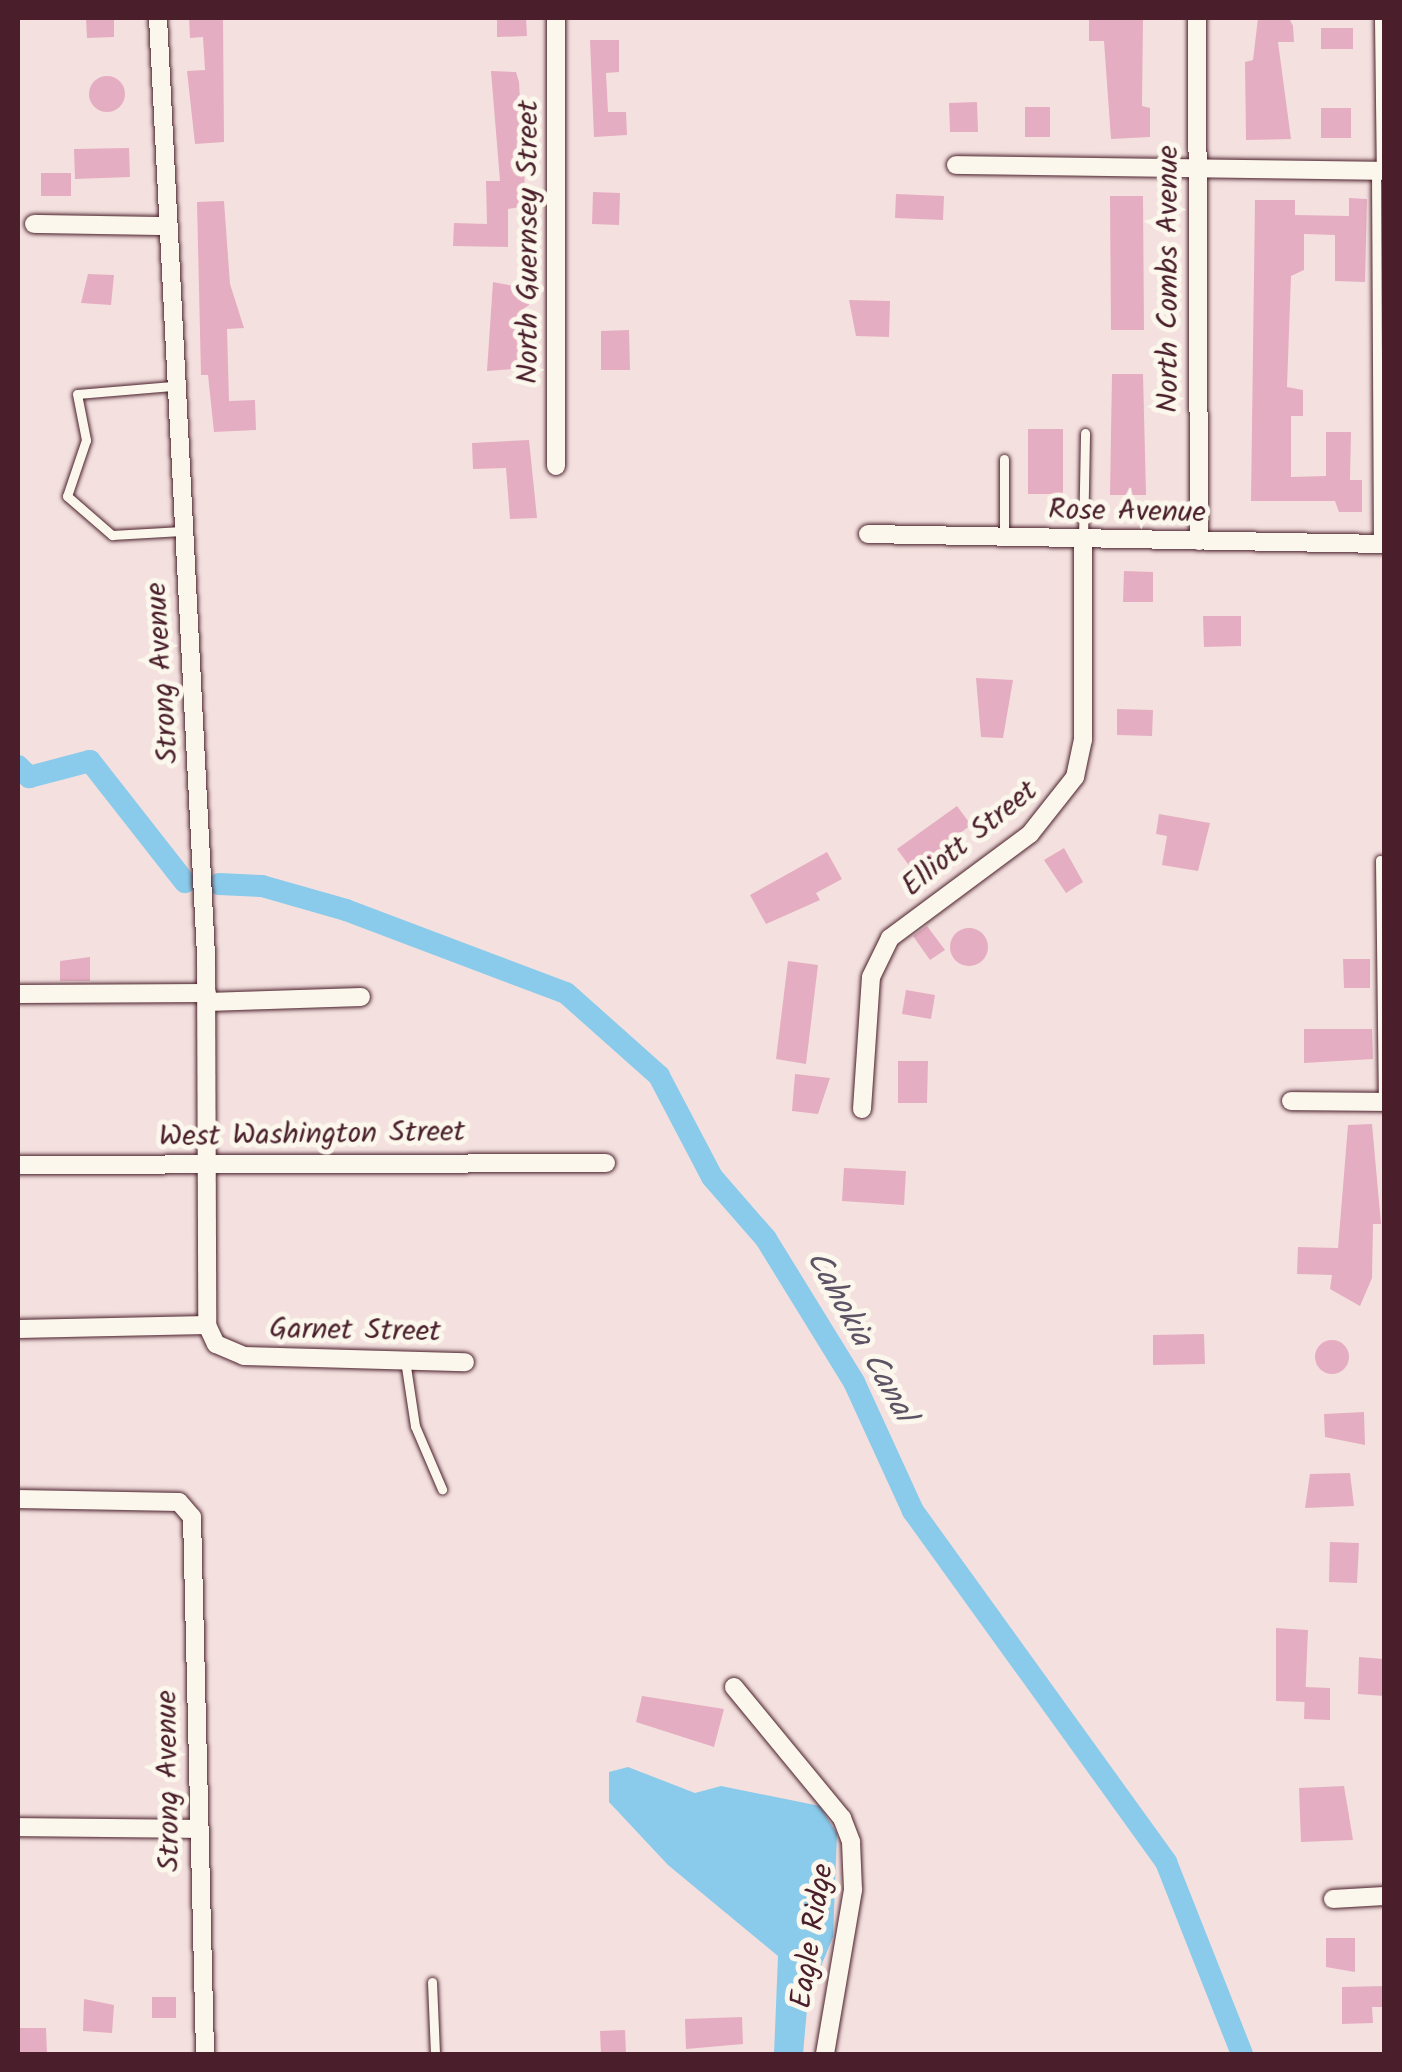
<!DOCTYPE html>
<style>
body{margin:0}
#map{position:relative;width:1402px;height:2072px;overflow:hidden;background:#f4e1df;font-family:Kalam,sans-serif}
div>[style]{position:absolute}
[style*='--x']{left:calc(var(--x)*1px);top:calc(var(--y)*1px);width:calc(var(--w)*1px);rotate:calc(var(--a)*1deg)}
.water>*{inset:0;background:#8acbeb}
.canal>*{height:22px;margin:-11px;padding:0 11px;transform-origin:11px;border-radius:11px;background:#8acbeb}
.building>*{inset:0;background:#e5adc1}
.round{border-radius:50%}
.roads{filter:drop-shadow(0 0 2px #4a1f2b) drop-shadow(0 0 2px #4a1f2b)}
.service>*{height:9px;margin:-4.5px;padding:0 4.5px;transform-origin:4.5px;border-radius:4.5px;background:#fbf7ec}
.minor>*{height:18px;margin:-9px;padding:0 9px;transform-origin:9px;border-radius:9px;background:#fbf7ec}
span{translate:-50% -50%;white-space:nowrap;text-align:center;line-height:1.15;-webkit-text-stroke:10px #fbf7ec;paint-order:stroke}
.street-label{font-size:30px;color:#4a1f2b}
.water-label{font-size:32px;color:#5d5365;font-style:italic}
.frame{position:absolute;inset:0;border:20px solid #4a1f2b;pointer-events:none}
</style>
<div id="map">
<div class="water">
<div style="clip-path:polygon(628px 1767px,695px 1793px,721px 1786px,820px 1806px,837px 1834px,833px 1937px,808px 1998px,803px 2054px,774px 2054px,778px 1956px,668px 1865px,609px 1802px,609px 1772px)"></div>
</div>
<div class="canal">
<div style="--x:18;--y:766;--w:16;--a:45"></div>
<div style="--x:29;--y:777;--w:63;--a:-14.7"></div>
<div style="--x:90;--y:761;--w:154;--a:51.9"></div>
<div style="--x:219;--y:884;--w:43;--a:2.7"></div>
<div style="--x:262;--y:886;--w:87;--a:15.9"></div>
<div style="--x:346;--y:910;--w:235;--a:20.7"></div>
<div style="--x:566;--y:993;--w:125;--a:41.7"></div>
<div style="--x:659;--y:1076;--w:114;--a:62.3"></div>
<div style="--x:712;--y:1177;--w:82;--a:48.9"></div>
<div style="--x:766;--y:1239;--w:168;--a:58.4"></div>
<div style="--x:854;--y:1382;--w:142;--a:65.4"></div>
<div style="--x:913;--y:1511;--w:433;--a:54.2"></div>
<div style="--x:1166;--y:1862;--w:206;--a:68.4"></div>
</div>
<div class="building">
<div style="clip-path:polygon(86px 18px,114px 18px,114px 37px,87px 38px)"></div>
<div style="clip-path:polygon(189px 18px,223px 18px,224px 142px,195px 144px,187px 71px,205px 70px,203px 37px,190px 38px)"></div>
<div style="clip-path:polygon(497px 18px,526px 18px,527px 36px,497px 37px)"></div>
<div style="clip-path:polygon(1089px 18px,1143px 18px,1142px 106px,1150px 108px,1150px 137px,1111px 139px,1104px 41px,1089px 41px)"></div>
<div style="clip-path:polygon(1258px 18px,1289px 18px,1293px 26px,1294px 42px,1278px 42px,1291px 139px,1246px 140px,1245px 62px,1253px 60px)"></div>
<div style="clip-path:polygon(1321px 28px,1353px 28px,1353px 49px,1321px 49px)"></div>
<div style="clip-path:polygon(590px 40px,619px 40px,619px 72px,606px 73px,608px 112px,626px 112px,627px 135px,594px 137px)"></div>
<div style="clip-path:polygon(491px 71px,516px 72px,519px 82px,526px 206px,508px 209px,508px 247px,453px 246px,454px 223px,487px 224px,486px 181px,500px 181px)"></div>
<div class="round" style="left:89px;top:76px;width:36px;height:36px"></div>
<div style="clip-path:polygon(977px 102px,978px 132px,950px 132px,949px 103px)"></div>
<div style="clip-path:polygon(1025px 107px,1050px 107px,1050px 137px,1025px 137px)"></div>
<div style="clip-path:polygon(1321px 108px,1351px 108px,1351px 138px,1321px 138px)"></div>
<div style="clip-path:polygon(129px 148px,130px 177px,75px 179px,74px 149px)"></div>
<div style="clip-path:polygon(41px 173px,71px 173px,71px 196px,41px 196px)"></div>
<div style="clip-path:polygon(593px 192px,620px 193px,619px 225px,592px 224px)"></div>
<div style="clip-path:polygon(896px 194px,944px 196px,943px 220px,895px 218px)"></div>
<div style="clip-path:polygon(1110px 196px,1143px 196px,1144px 330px,1111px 330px)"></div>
<div style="clip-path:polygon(1349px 198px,1367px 199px,1365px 282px,1335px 281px,1335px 235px,1304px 234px,1304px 270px,1291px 276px,1287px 387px,1303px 390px,1303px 416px,1291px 416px,1291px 477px,1326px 476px,1326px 432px,1351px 432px,1350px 480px,1362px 480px,1362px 512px,1339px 512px,1335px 501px,1251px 501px,1255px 200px,1295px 200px,1295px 215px,1349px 216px)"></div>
<div style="clip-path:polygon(224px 201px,230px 284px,244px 328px,227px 329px,229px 401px,255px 400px,256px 430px,214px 432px,208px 375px,201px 375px,197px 202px)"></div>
<div style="clip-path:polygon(88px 274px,114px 275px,111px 305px,81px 303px)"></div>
<div style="clip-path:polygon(493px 282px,529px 289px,529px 305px,519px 312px,524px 368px,487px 371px)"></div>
<div style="clip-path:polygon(849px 300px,890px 301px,889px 337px,856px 336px)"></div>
<div style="clip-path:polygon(629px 330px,630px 370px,601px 370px,601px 331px)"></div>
<div style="clip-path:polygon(1112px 374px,1143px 374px,1146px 495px,1110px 495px)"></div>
<div style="clip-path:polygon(1028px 429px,1063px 429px,1063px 494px,1028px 494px)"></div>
<div style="clip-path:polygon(529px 440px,537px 518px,510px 519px,506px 468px,473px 469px,472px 443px)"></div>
<div style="clip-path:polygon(1124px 571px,1153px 572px,1153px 602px,1123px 602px)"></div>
<div style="clip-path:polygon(1203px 616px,1241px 616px,1241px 646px,1204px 647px)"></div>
<div style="clip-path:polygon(976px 678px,1013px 680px,1003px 738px,981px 737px)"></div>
<div style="clip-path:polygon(1117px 709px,1153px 710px,1152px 736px,1117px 735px)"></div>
<div style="clip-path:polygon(957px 806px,971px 825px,948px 842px,951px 847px,911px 868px,897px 849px)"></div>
<div style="clip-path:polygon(1159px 814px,1210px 823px,1198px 871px,1162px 865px,1167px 836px,1156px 834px)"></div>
<div style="clip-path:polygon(1064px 848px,1083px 882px,1066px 893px,1044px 860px)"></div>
<div style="clip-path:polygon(827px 852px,842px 879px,816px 893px,820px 900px,766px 924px,750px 895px)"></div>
<div style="clip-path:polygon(927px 926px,945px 950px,930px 960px,913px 936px)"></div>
<div class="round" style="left:950px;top:928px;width:38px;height:38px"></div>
<div style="clip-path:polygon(90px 957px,90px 981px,60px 981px,60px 961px)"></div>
<div style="clip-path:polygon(1343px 959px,1370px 959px,1370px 988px,1344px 988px)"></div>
<div style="clip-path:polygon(788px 961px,818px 965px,806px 1064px,776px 1059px)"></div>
<div style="clip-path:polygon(906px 990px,935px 995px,931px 1019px,902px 1014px)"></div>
<div style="clip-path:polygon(1304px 1029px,1372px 1029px,1373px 1059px,1304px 1063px)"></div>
<div style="clip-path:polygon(898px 1061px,928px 1061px,927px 1103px,898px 1103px)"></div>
<div style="clip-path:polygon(795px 1074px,830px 1078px,818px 1114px,792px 1111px)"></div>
<div style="clip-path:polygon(1372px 1124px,1381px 1224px,1373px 1224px,1372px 1278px,1360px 1306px,1330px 1289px,1332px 1275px,1297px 1274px,1298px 1247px,1338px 1248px,1348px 1125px)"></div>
<div style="clip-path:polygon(844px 1168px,906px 1171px,904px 1205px,842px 1201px)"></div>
<div style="clip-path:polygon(1204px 1334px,1205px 1364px,1153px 1365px,1153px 1335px)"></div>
<div class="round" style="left:1315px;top:1340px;width:34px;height:34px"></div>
<div style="clip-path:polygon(1364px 1412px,1365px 1445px,1325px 1437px,1324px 1414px)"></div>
<div style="clip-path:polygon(1350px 1473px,1354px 1506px,1305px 1508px,1310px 1474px)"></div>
<div style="clip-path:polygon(1330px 1542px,1359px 1543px,1357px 1583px,1329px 1582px)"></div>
<div style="clip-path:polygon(1276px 1628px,1308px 1630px,1305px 1702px,1276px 1701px)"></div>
<div style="clip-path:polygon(1359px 1657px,1384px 1659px,1384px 1696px,1358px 1694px)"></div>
<div style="clip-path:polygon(1305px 1687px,1330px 1688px,1330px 1720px,1304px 1719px)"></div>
<div style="clip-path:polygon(642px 1696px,724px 1709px,714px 1747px,636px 1722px)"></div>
<div style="clip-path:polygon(1344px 1786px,1353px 1840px,1301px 1842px,1299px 1788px)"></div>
<div style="clip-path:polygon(1326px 1938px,1355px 1938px,1355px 1972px,1326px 1967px)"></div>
<div style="clip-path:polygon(1384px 1986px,1384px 2007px,1372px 2007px,1373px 2023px,1342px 2024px,1342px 1987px)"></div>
<div style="clip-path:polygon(152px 1997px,176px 1997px,176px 2018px,152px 2018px)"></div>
<div style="clip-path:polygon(84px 1999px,114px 2005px,112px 2033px,83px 2031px)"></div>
<div style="clip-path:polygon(742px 2017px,743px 2044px,686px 2049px,685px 2019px)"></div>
<div style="clip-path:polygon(20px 2028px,46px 2028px,47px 2054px,20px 2054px)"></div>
<div style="clip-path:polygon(625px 2030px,626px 2054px,601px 2054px,600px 2031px)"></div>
</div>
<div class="roads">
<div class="service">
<div style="--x:1379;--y:18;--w:153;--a:89.3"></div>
<div style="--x:1376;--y:170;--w:373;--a:89.7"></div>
<div style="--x:172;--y:386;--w:95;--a:175.2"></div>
<div style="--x:77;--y:394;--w:47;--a:78.9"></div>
<div style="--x:86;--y:440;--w:59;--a:108.7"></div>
<div style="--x:67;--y:496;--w:60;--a:40.9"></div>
<div style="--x:112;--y:535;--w:70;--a:-3.3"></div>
<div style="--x:1004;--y:459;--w:77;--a:90"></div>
<div style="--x:1083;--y:540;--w:107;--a:-88.9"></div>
<div style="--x:1380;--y:860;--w:242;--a:89.3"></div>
<div style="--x:405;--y:1360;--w:67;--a:81.4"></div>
<div style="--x:415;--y:1426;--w:69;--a:66.8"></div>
<div style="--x:432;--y:1982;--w:72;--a:87.6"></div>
</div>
<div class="minor">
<div style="--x:158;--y:18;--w:939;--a:87.07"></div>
<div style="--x:206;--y:956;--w:369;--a:89.8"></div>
<div style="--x:1197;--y:18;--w:523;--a:89.78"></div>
<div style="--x:956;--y:165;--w:428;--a:0.8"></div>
<div style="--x:34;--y:224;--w:131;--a:0.9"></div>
<div style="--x:556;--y:466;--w:448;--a:-90"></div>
<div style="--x:868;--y:534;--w:516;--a:1.11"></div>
<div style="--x:18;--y:994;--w:189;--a:-0.3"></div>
<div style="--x:207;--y:1002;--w:154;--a:-1.9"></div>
<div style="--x:1291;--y:1101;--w:93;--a:0.6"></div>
<div style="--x:862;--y:1109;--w:132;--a:-86.1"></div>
<div style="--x:871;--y:977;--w:43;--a:-64"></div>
<div style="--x:890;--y:938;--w:174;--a:-36.6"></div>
<div style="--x:1030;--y:834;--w:73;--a:-51.7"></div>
<div style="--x:1075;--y:777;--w:38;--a:-78"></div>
<div style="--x:1083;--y:740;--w:200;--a:-90"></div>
<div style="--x:18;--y:1165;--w:588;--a:-0.19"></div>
<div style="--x:18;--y:1329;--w:189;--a:-1.2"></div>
<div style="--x:207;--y:1325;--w:21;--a:65"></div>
<div style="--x:216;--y:1344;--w:30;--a:23"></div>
<div style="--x:244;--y:1356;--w:221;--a:1.6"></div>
<div style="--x:18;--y:1499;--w:161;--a:1.1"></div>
<div style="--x:179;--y:1502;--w:20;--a:49"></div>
<div style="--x:192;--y:1517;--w:537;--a:88.61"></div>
<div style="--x:734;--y:1687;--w:170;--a:50.5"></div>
<div style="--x:842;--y:1818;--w:26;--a:69"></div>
<div style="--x:851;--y:1842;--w:48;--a:87.6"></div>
<div style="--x:853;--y:1890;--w:166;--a:99.7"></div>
<div style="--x:18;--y:1827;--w:179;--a:0.6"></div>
<div style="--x:1333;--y:1899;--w:51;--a:-3.4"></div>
</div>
</div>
<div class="street-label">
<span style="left:529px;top:242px;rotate:-90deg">North Guernsey Street</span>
<span style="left:1169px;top:279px;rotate:-90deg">North Combs Avenue</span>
<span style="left:1127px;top:512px;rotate:1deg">Rose Avenue</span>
<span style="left:163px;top:673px;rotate:-94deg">Strong Avenue</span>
<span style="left:970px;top:839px;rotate:-39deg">Elliott Street</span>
<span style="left:312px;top:1135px;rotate:-1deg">West Washington Street</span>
<span style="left:355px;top:1331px;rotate:1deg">Garnet Street</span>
<span style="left:169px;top:1781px;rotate:-91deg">Strong Avenue</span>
<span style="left:813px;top:1936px;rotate:-81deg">Eagle Ridge</span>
</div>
<div class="water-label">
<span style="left:859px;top:1337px;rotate:61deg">Cahokia Canal</span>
</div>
<div class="frame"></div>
</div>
